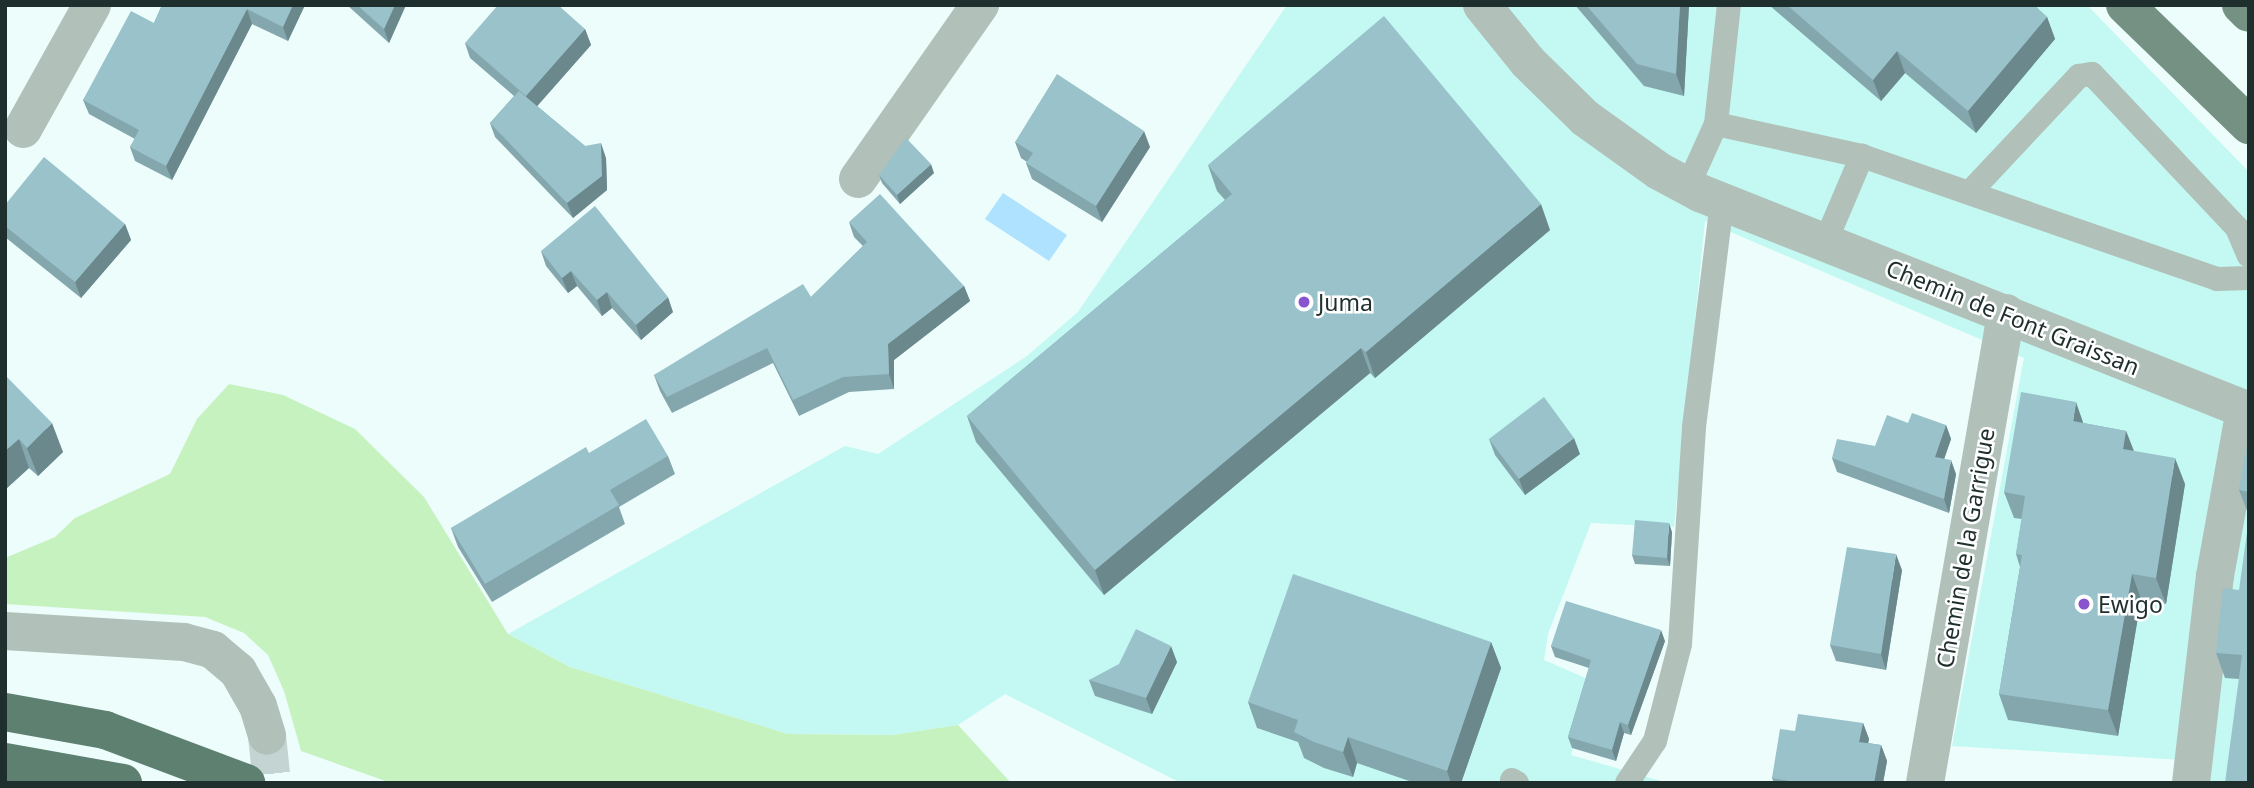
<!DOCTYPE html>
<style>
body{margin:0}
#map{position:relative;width:2254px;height:788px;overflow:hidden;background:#ecfdfb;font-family:"Noto Sans",sans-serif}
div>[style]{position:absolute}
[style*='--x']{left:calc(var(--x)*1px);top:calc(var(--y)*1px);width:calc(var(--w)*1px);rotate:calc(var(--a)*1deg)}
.built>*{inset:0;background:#c3f9f2}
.green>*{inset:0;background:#c6f2c0}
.water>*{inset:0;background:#aee2ff}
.tertiary-tunnel>*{height:38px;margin-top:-19px;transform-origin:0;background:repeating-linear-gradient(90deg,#c3d4d2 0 38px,transparent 0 57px)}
.service>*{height:24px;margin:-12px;padding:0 12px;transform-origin:12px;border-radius:12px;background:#b1c1b9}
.minor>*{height:38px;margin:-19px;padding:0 19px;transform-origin:19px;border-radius:19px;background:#b1c1b9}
.tertiary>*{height:38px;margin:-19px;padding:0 19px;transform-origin:19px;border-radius:19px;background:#b1c1b9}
.primary>*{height:38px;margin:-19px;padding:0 19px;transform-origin:19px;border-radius:19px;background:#749183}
.motorway>*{height:38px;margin:-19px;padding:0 19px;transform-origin:19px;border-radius:19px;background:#5e8070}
.wall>*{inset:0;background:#84a7ae}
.shaded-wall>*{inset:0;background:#6b888d}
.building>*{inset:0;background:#99c2ca}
.dots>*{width:19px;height:19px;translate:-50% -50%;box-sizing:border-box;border:4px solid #fff;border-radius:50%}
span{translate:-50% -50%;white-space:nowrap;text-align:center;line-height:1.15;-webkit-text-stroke:5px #fff;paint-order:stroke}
.poi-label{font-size:23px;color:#1e2f2d}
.left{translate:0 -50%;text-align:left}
.street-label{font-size:23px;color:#1e2f2d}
.frame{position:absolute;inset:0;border:7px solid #1e2f2d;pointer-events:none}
</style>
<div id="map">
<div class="built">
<div style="clip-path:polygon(1287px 5px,2087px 5px,2249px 172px,2249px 783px,2179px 783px,2182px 760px,1952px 746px,2024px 358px,1705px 221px,1674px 527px,1591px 523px,1548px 634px,1544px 660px,1590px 680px,1571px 755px,1668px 783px,1181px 783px,1005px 694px,958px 725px,893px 735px,788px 734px,570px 667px,508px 634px,845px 446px,878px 454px,1027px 356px,1078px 312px)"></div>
</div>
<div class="green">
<div style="clip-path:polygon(229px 384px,283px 395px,355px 429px,424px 497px,508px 634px,570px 667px,788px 734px,893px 735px,958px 725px,1011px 783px,391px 783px,301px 751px,284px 691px,268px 655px,244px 633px,205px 617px,5px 604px,5px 558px,55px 537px,75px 518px,170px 474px,197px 419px)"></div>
</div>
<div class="water">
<div style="clip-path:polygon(1003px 193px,1067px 235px,1049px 261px,985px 219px)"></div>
</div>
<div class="tertiary-tunnel">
<div style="--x:267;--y:736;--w:47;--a:83.9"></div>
</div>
<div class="service">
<div style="--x:1716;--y:124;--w:120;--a:-83.8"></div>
<div style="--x:1688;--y:186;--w:68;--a:-65.7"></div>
<div style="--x:1716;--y:124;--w:149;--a:12.4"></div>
<div style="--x:1971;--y:191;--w:158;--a:-46.8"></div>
<div style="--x:2079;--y:76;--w:13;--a:-9"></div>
<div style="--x:2092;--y:74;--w:212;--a:46.7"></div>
<div style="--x:2237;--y:228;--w:30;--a:67"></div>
<div style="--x:1825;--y:243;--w:95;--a:-67"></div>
<div style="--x:1862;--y:156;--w:376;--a:19.1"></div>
<div style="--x:2217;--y:279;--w:32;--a:-2"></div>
<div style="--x:1512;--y:780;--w:6;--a:31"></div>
<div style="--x:1627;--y:783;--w:50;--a:-56.3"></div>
<div style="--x:1655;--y:741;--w:100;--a:-75.5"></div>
<div style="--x:1680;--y:644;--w:217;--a:-86.3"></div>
<div style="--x:1694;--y:427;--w:228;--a:-82.9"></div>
</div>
<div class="minor">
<div style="--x:23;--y:129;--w:142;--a:-60.9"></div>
<div style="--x:858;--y:179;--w:213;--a:-55"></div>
<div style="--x:1925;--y:783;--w:477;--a:-80.2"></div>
<div style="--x:2191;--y:783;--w:208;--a:-83.4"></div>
<div style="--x:2215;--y:576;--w:169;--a:-79.8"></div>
</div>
<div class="tertiary">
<div style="--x:1482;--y:5;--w:73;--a:51.1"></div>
<div style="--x:1528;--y:62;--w:80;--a:44.5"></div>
<div style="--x:1585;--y:118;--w:91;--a:35.6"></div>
<div style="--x:1659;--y:171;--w:47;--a:28.2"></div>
<div style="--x:1700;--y:193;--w:591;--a:21.66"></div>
<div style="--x:5;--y:631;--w:179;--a:3.5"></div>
<div style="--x:184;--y:642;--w:30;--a:15"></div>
<div style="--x:213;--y:650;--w:33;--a:40"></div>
<div style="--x:238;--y:671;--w:40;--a:60.3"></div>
<div style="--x:258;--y:706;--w:31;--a:73"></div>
</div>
<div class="primary">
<div style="--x:2125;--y:5;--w:173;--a:44.1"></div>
<div style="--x:2241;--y:5;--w:11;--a:45"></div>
</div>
<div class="motorway">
<div style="--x:5;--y:712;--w:102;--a:10.2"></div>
<div style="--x:105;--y:730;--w:151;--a:20.6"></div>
<div style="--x:5;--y:762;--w:120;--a:10.1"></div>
</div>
<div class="wall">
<div style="clip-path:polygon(162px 5px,305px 5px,288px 41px,252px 24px,172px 180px,135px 161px,130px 147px,135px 139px,89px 114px,83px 100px,154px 23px)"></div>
<div style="clip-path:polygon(347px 5px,406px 5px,389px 43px)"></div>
<div style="clip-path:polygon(1575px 5px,1689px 5px,1684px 96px,1644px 86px)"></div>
<div style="clip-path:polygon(1769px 5px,2036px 5px,2037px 8px,2047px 17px,2055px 39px,1976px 133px,1905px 73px,1881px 101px)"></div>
<div style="clip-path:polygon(585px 29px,591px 45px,537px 106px,585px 146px,606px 158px,607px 190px,573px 218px,495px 137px,490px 123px,514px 96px,470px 58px,465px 43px)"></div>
<div style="clip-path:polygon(1015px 142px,1150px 147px,1102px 222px,1032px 179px,1026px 163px,1027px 162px,1021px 158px)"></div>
<div style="clip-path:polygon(1208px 165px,1550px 230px,1375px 378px,1370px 373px,1104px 595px,976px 442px,967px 416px,1225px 200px,1217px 191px)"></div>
<div style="clip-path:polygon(934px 173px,900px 204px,882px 183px,879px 175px)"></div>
<div style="clip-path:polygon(5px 205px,125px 224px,131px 240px,81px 298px,5px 237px)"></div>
<div style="clip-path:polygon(849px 222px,964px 286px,970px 301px,894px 360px,894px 389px,849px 392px,799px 416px,773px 363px,672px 413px,660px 391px,654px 375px,811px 297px,863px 246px,854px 237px)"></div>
<div style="clip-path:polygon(541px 251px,673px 312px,641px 340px,612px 308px,602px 316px,577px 286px,568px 293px,546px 266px)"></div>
<div style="clip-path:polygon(5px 375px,63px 452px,38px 476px,29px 468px,7px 488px,5px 487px)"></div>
<div style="clip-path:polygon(1908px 423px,1946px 425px,1951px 439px,1944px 459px,1956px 474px,1949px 513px,1837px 472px,1832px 458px,1875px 446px)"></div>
<div style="clip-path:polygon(2083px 423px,2126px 431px,2134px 451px,2185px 484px,2166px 604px,2141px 599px,2118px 736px,2008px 720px,1999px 694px,2020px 567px,2016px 554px,2022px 519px,2014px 518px,2004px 492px)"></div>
<div style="clip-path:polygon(1489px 439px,1580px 454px,1525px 495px,1495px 455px)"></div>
<div style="clip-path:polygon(2249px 450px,2249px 516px,2239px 490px)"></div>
<div style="clip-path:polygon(589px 453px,668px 456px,675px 474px,619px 507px,625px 524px,492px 602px,458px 547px,451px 528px)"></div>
<div style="clip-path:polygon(1672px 532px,1670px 566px,1635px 564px,1632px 555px)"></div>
<div style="clip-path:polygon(1902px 570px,1886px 670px,1836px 661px,1830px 645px)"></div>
<div style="clip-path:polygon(2239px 590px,2249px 783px,2239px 679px,2225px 678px,2216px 653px)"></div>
<div style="clip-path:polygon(1665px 641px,1631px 735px,1624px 733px,1616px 761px,1572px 748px,1568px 737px,1589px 668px,1555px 657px,1551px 646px)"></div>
<div style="clip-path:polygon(1491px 642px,1501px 668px,1461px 783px,1415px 783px,1357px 763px,1353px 777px,1324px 768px,1304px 758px,1298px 742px,1257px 728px,1248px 702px)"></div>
<div style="clip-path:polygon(1177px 662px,1152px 714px,1095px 696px,1089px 680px)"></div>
<div style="clip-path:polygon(1863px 723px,1869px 739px,1868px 743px,1881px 745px,1887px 761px,1883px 783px,1774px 783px,1772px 778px,1795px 731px)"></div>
</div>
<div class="shaded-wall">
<div style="clip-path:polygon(293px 5px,305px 5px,288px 41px,283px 27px)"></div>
<div style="clip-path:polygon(395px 5px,406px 5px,389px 43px,384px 29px)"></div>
<div style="clip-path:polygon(1680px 5px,1689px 5px,1684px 96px,1676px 74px)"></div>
<div style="clip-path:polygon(247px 9px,252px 24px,172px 180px,166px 166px)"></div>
<div style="clip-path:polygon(2047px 17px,2055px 39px,1976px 133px,1968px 111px)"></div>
<div style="clip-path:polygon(585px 29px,591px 45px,532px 112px,526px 96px)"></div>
<div style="clip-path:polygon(1897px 51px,1905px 73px,1881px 101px,1873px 80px)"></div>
<div style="clip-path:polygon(1144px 131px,1150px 147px,1102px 222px,1096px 206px)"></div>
<div style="clip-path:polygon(601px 143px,606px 158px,607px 190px,573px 218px,567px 203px)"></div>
<div style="clip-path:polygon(931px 164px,934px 173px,900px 204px,897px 195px)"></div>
<div style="clip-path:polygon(1541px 204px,1550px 230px,1375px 378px,1366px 352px)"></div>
<div style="clip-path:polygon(125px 224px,131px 240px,81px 298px,75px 282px)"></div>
<div style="clip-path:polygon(571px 271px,577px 286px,568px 293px,562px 278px)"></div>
<div style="clip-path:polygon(964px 286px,970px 301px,894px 360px,894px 389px,889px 374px,888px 344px)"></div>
<div style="clip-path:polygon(607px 292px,612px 308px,602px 316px,597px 300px)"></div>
<div style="clip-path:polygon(668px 297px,673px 312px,641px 340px,636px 325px)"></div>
<div style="clip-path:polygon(1361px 348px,1370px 373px,1104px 595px,1095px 570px)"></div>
<div style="clip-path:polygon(2076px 402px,2085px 428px,2073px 421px)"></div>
<div style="clip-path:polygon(52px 423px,63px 452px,38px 476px,27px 448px)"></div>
<div style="clip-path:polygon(1946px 425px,1951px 439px,1940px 471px,1935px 457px)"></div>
<div style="clip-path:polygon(2126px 431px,2136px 457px,2123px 449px)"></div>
<div style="clip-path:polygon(1574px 438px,1580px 454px,1525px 495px,1519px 479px)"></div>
<div style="clip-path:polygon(19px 439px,29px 468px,7px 488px,5px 485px,5px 451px)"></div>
<div style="clip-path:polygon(2175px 458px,2185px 484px,2166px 604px,2156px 578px)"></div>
<div style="clip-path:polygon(1951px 460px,1956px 474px,1949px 513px,1944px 499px)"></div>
<div style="clip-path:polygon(1669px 523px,1672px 532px,1670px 566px,1667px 558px)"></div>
<div style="clip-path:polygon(1896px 554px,1902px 570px,1886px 670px,1881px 654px)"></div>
<div style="clip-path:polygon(2132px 574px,2141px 599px,2118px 736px,2108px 710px)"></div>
<div style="clip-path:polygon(1661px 630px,1665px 641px,1631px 735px,1628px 725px)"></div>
<div style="clip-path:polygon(1491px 642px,1501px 668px,1461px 783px,1451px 783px,1447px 771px)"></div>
<div style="clip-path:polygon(1171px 646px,1177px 662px,1152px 714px,1146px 698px)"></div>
<div style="clip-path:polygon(1620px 722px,1624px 733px,1616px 761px,1612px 750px)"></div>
<div style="clip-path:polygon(1863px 723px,1869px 739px,1865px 758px,1859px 742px)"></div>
<div style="clip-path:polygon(1348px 737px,1357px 763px,1353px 777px,1343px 752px)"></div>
<div style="clip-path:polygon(1881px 745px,1887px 761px,1883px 783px,1874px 783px)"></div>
</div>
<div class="building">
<div style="clip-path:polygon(162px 5px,293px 5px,283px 27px,247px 9px,166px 166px,130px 147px,139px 130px,83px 100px,131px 11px,154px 23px)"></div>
<div style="clip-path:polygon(357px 5px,395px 5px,384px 29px)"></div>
<div style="clip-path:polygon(498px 5px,558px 5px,585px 29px,526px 96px,465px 43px)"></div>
<div style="clip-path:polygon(1586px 5px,1680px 5px,1676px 74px,1637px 64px)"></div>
<div style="clip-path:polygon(1787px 5px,2034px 5px,2047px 17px,1968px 111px,1897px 51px,1873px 80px)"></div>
<div style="clip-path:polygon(1384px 16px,1541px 204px,1366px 352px,1361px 348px,1095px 570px,967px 416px,1232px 194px,1208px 165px)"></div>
<div style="clip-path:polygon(1057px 74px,1144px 131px,1096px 206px,1026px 163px,1033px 153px,1015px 142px)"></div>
<div style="clip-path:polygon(519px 91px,585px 146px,601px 143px,602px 176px,567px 203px,490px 123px)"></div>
<div style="clip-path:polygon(906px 138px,931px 164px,897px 195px,879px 175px)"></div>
<div style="clip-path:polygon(44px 157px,125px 224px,75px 282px,5px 226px,5px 205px)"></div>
<div style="clip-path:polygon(880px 194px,964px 286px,888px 344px,889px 374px,843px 377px,793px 400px,767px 348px,667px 397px,654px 375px,803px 284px,811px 297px,867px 242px,849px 222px)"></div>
<div style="clip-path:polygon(595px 206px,668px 297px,636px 325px,607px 292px,597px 300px,571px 271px,562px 278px,541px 251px)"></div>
<div style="clip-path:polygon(5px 375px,52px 423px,27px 448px,19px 439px,5px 451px)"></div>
<div style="clip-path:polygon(2021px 392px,2076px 402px,2073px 421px,2126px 431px,2123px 449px,2175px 458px,2156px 578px,2132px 574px,2108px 710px,1999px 694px,2022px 555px,2016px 554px,2025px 496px,2004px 492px)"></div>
<div style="clip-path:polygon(1544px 397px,1574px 438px,1519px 479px,1489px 439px)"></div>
<div style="clip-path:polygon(1912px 413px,1946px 425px,1935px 457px,1951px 460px,1944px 499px,1832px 458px,1837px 439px,1875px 446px,1887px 415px,1908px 423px)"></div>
<div style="clip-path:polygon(646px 419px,668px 456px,610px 490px,619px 505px,485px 584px,451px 528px,586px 447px,589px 453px)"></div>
<div style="clip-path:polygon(2246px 449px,2249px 450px,2249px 492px,2239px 490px)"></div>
<div style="clip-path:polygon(2249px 518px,2249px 783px,2225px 783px,2242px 655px,2216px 653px,2223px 588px,2239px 590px)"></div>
<div style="clip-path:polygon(1635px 520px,1669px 523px,1667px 558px,1632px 555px)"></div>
<div style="clip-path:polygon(1847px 547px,1896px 554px,1881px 654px,1830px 645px)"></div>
<div style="clip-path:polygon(1293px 574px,1491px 642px,1447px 771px,1348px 737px,1343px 752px,1314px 742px,1294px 732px,1298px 720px,1248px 702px)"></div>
<div style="clip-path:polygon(1566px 601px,1661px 630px,1628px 725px,1620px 722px,1612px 750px,1568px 737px,1591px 660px,1551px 646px)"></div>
<div style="clip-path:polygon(1136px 629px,1171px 646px,1146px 698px,1089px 680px,1119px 664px)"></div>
<div style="clip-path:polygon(1798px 714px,1863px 723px,1859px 742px,1881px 745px,1874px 783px,1800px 783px,1772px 778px,1780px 729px,1795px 731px)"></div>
</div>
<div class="dots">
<div style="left:1304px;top:302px;background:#8955ce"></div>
<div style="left:2084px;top:604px;background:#8955ce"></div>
</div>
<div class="poi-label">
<span class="left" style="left:1318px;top:302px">Juma</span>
<span class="left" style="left:2098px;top:604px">Ewigo</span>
</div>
<div class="street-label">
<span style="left:2013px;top:317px;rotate:22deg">Chemin de Font Graissan</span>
<span style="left:1965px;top:548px;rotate:-80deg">Chemin de la Garrigue</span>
</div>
<div class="frame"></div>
</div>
